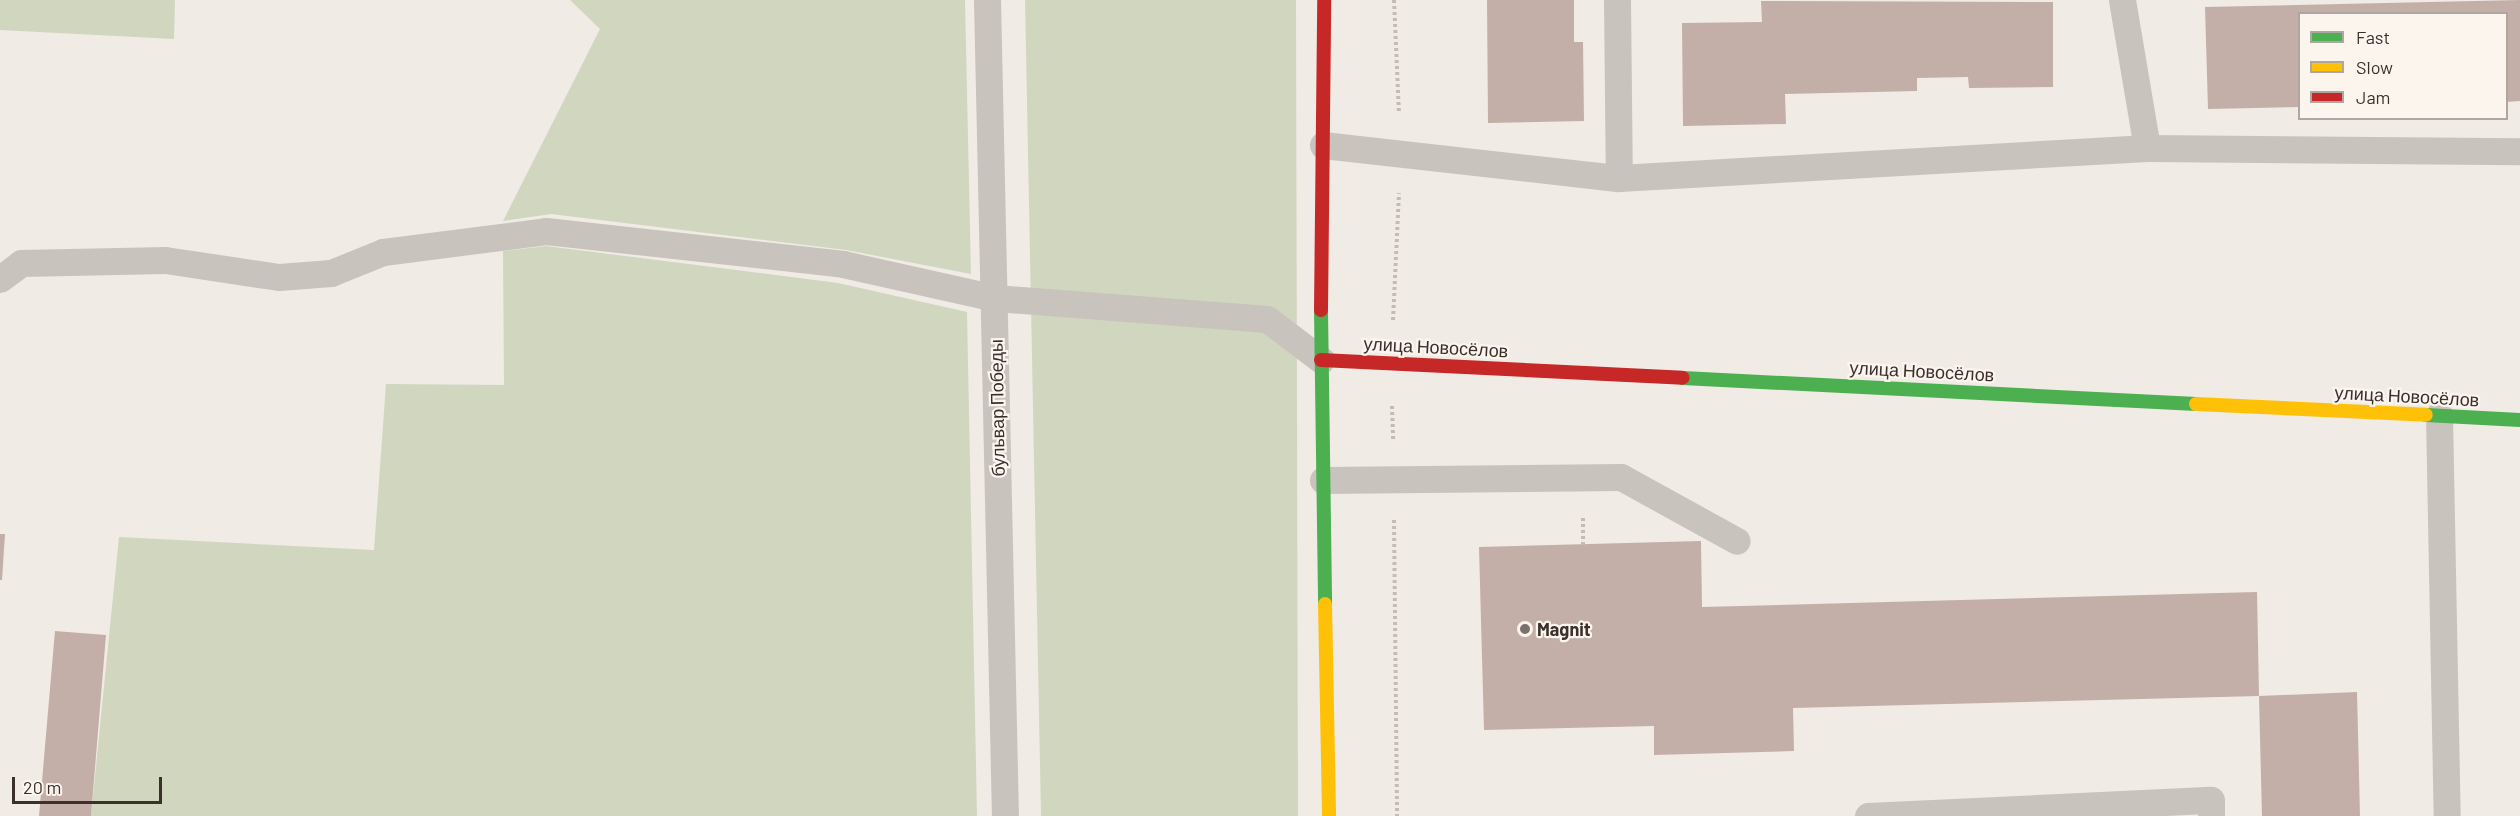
<!DOCTYPE html>
<meta charset="utf-8">
<style>
body{margin:0}
#map{position:relative;width:2520px;height:816px;overflow:hidden;background:#f0ebe5;font-family:Barlow,sans-serif}
div>[style]{position:absolute}
[style*='--x']{left:calc(var(--x)*1px);top:calc(var(--y)*1px);width:calc(var(--w)*1px);rotate:calc(var(--a)*1deg)}
.green>*{inset:0;background:#d1d6bf}
.building>*{inset:0;background:#c3afa7}
.path>*{height:4px;margin-top:-2px;transform-origin:0;background:repeating-linear-gradient(90deg,#c2bbb6 0 3px,transparent 0 6px)}
.lane>*{height:27px;margin:-13.5px;padding:0 13.5px;transform-origin:13.5px;border-radius:13.5px;background:#c9c3be}
.fast>*{height:14px;margin:-7px;padding:0 7px;transform-origin:7px;border-radius:7px;background:#4caf50}
.slow>*{height:14px;margin:-7px;padding:0 7px;transform-origin:7px;border-radius:7px;background:#ffc107}
.jam>*{height:14px;margin:-7px;padding:0 7px;transform-origin:7px;border-radius:7px;background:#c62828}
.dots>*{width:16px;height:16px;translate:-50% -50%;box-sizing:border-box;border:3px solid #fbf5ee;border-radius:50%}
span{translate:-50% -50%;white-space:nowrap;text-align:center;line-height:1.15;-webkit-text-stroke:4.5px #fbf5ee;paint-order:stroke}
.street-label{font-size:18px;color:#3b302b}
.poi-label{font-size:18px;color:#3b302b;font-weight:700}
.left{translate:0 -50%;text-align:left}
.legend{position:absolute;left:2298px;top:12px;width:210px;height:108px;box-sizing:border-box;background:#fbf5ee;border:2px solid #aea6a0;margin:0;padding:8px 10px;list-style:none;font-size:18px;color:#3b302b}
.legend li{display:flex;align-items:center;gap:12px;height:30px}
.legend b{width:30px;border:2px solid #aea6a0}
.scale{position:absolute;left:12px;top:777px;width:150px;height:27px;box-sizing:border-box;border:3px solid #3b302b;border-top:0;padding-left:8px;font-size:18px;line-height:21px;white-space:nowrap;color:#3b302b;-webkit-text-stroke:4px #fbf5ee;paint-order:stroke}
</style>
<div id="map">
<div class="green">
<div style="clip-path:polygon(0 0,175px 0,174px 39px,0 30px)"></div>
<div style="clip-path:polygon(570px 0,965px 0,971px 274px,846px 250px,551px 214px,503px 221px,600px 29px)"></div>
<div style="clip-path:polygon(1025px 0,1296px 0,1298px 816px,1041px 816px)"></div>
<div style="clip-path:polygon(546px 246px,838px 283px,967px 312px,977px 816px,91px 816px,119px 537px,374px 550px,386px 384px,504px 385px,503px 251px)"></div>
</div>
<div class="building">
<div style="clip-path:polygon(1487px 0,1574px 0,1574px 42px,1583px 42px,1584px 121px,1488px 123px)"></div>
<div style="clip-path:polygon(2520px 0,2520px 101px,2506px 102px,2506px 14px,2300px 14px,2300px 107px,2208px 109px,2205px 7px)"></div>
<div style="clip-path:polygon(1761px 1px,2053px 2px,2053px 87px,1969px 88px,1968px 77px,1917px 78px,1917px 91px,1785px 94px,1786px 124px,1683px 126px,1682px 23px,1762px 22px)"></div>
<div style="clip-path:polygon(0 534px,5px 534px,2px 580px,0 580px)"></div>
<div style="clip-path:polygon(1701px 541px,1702px 607px,2257px 592px,2259px 696px,1793px 708px,1794px 751px,1654px 755px,1654px 726px,1484px 730px,1479px 547px)"></div>
<div style="clip-path:polygon(55px 631px,106px 635px,91px 816px,39px 816px)"></div>
<div style="clip-path:polygon(2357px 692px,2360px 816px,2262px 816px,2259px 696px)"></div>
</div>
<div class="path">
<div style="--x:1394;--y:0;--w:114;--a:87.5"></div>
<div style="--x:1393;--y:320;--w:127;--a:-87.3"></div>
<div style="--x:1392;--y:406;--w:34;--a:88"></div>
<div style="--x:1583;--y:518;--w:26;--a:90"></div>
<div style="--x:1394;--y:520;--w:296;--a:89.4"></div>
</div>
<div class="lane">
<div style="--x:987;--y:0;--w:816;--a:88.74"></div>
<div style="--x:1617;--y:0;--w:178;--a:89.4"></div>
<div style="--x:2122;--y:0;--w:150;--a:80.4"></div>
<div style="--x:1323;--y:145;--w:298;--a:6.4"></div>
<div style="--x:1619;--y:178;--w:529;--a:-3.25"></div>
<div style="--x:2147;--y:148;--w:373;--a:0.5"></div>
<div style="--x:0;--y:279;--w:26;--a:-37"></div>
<div style="--x:21;--y:263;--w:144;--a:-1.2"></div>
<div style="--x:165;--y:260;--w:115;--a:8.5"></div>
<div style="--x:279;--y:277;--w:52;--a:-4.4"></div>
<div style="--x:331;--y:273;--w:56;--a:-22"></div>
<div style="--x:383;--y:252;--w:164;--a:-7.3"></div>
<div style="--x:546;--y:231;--w:299;--a:6.3"></div>
<div style="--x:843;--y:264;--w:156;--a:12.6"></div>
<div style="--x:995;--y:298;--w:273;--a:4.4"></div>
<div style="--x:1267;--y:319;--w:68;--a:37.2"></div>
<div style="--x:2439;--y:415;--w:401;--a:88.9"></div>
<div style="--x:1323;--y:480;--w:298;--a:-0.6"></div>
<div style="--x:1621;--y:477;--w:132;--a:28.9"></div>
<div style="--x:1868;--y:816;--w:343;--a:-2.7"></div>
<div style="--x:2211;--y:800;--w:16;--a:90"></div>
</div>
<div class="fast">
<div style="--x:1321;--y:310;--w:294;--a:89.2"></div>
<div style="--x:1683;--y:378;--w:514;--a:2.9"></div>
<div style="--x:2426;--y:415;--w:94;--a:3"></div>
</div>
<div class="slow">
<div style="--x:2196;--y:404;--w:230;--a:2.7"></div>
<div style="--x:1325;--y:604;--w:212;--a:88.9"></div>
</div>
<div class="jam">
<div style="--x:1321;--y:310;--w:310;--a:-89.4"></div>
<div style="--x:1321;--y:360;--w:362;--a:2.8"></div>
</div>
<div class="dots">
<div style="left:1525px;top:629px;background:#7a716c"></div>
</div>
<div class="street-label">
<span style="left:1436px;top:347px;rotate:3deg">улица Новосёлов</span>
<span style="left:1922px;top:371px;rotate:3deg">улица Новосёлов</span>
<span style="left:2407px;top:396px;rotate:3deg">улица Новосёлов</span>
<span style="left:997px;top:408px;rotate:-91deg">бульвар Победы</span>
</div>
<div class="poi-label">
<span class="left" style="left:1537px;top:629px">Magnit</span>
</div>
<ul class="legend">
<li><b style="height:8px;background:#4caf50"></b>Fast</li>
<li><b style="height:8px;background:#ffc107"></b>Slow</li>
<li><b style="height:8px;background:#c62828"></b>Jam</li>
</ul>
<div class="scale">20 m</div>
</div>
